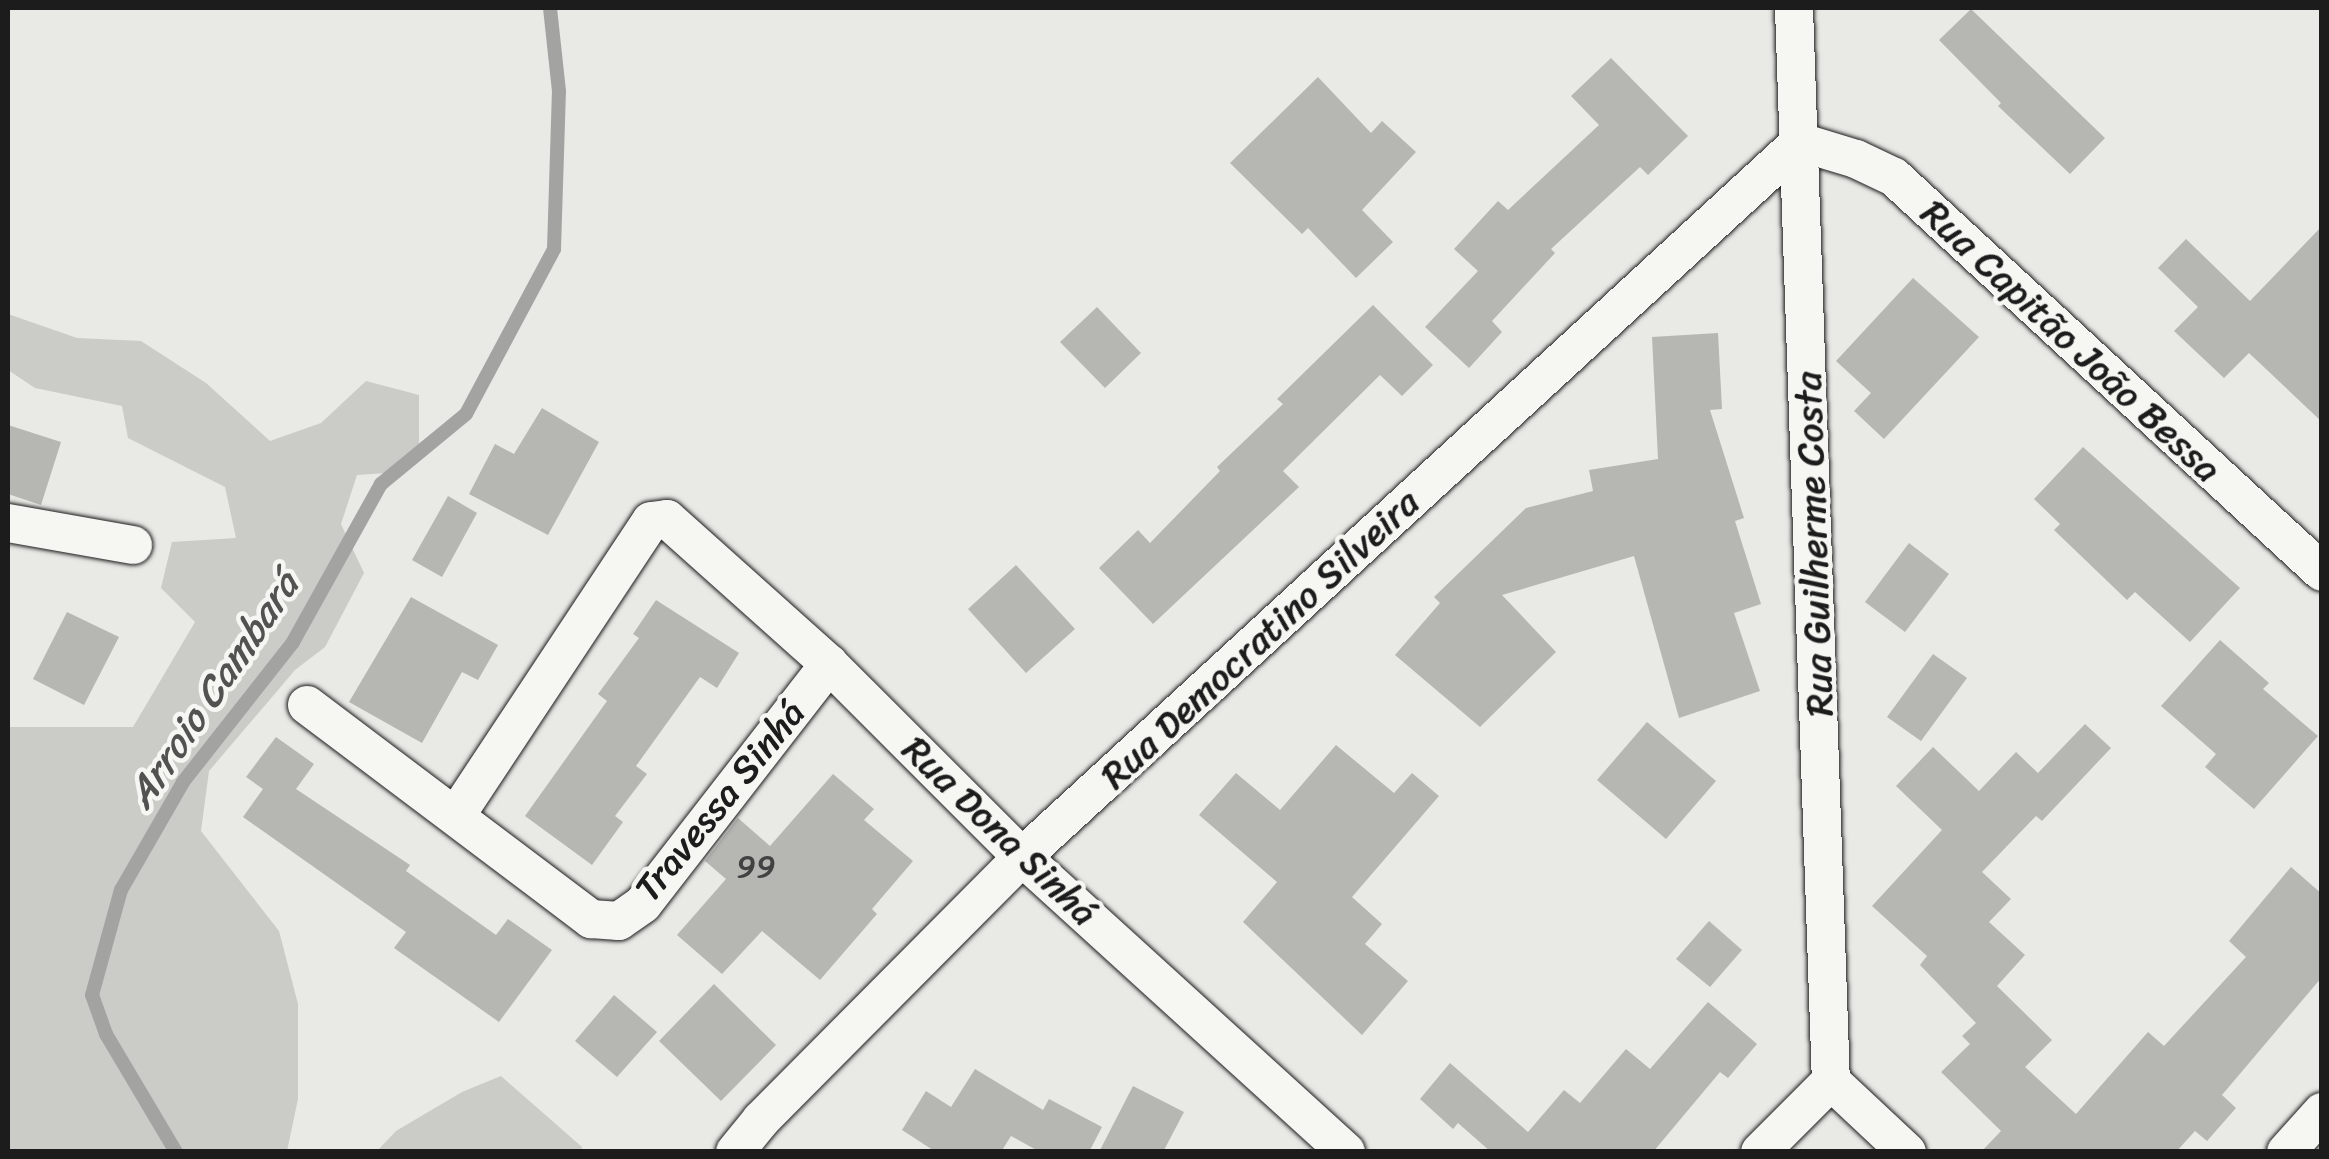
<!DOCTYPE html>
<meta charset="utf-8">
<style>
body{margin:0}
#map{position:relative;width:2329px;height:1159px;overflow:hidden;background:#e9e9e5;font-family:Sriracha,sans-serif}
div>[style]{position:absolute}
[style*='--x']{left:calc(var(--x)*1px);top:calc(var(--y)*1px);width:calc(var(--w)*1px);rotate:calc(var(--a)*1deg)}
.green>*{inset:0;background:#cbcbc7}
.stream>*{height:14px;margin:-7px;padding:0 7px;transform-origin:7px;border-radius:7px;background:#a3a3a1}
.building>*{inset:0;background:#b6b6b3}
.roads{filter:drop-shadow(0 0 2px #1c1c1c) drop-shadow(0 0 2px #1c1c1c)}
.street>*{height:38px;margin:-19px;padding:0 19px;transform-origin:19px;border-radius:19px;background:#f6f6f2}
span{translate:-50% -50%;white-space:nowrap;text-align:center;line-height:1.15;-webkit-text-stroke:9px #f6f6f2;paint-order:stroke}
.number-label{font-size:32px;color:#424242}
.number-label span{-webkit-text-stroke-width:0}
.street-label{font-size:38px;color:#1c1c1c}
.water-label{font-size:40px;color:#525251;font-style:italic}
.frame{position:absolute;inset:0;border:10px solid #1c1c1c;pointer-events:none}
</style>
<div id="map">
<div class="green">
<div style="clip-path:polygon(8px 314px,77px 338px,141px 341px,206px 383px,270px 441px,321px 423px,366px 381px,419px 395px,419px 445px,402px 472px,357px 475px,341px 524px,364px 573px,325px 647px,295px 670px,209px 771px,201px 831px,279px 931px,298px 1004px,298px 1099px,287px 1151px,8px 1151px,8px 727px,133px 727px,195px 622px,161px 588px,172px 542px,236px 538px,225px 487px,128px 438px,122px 406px,35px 388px,8px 370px)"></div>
<div style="clip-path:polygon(501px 1076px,582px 1147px,581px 1151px,377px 1151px,396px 1131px,462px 1092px)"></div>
</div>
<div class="stream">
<div style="--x:176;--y:1152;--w:137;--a:-120.7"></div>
<div style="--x:106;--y:1034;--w:41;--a:-109.7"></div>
<div style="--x:92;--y:995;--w:109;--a:-74.6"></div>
<div style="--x:121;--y:890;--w:125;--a:-60.1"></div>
<div style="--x:183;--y:782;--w:178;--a:-51.8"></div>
<div style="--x:293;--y:642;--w:181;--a:-60.9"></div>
<div style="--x:381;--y:484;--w:110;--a:-39.5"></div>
<div style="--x:466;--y:414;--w:187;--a:-61.9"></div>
<div style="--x:554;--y:249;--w:158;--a:-88.2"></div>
<div style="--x:559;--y:91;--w:83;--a:-96.2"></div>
</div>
<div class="building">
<div style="clip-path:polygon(1971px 9px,2105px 138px,2070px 174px,1998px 106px,2001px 103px,1939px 40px)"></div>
<div style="clip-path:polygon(1611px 58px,1688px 136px,1648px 175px,1640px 167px,1551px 249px,1555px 253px,1492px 321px,1502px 332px,1469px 368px,1425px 327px,1478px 271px,1454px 249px,1498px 201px,1508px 210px,1599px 125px,1571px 96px)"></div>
<div style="clip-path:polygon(1318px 77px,1371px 133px,1382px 121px,1416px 152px,1362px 210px,1393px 242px,1356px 278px,1308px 228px,1302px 234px,1230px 163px)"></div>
<div style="clip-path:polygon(2322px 226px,2322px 422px,2249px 353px,2224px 378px,2174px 331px,2198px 307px,2158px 268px,2186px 239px,2250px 301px)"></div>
<div style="clip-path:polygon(1913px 278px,1979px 337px,1884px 439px,1854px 411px,1871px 393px,1836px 361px)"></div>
<div style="clip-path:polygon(1373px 305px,1433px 365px,1402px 396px,1380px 375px,1283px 471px,1299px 487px,1153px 624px,1099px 568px,1138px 530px,1150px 543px,1220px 471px,1217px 467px,1283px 404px,1277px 399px)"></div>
<div style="clip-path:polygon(1097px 307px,1141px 353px,1105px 388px,1060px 342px)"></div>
<div style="clip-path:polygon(1718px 333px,1722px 409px,1710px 410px,1744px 518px,1735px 521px,1761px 604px,1734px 613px,1760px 691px,1679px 718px,1634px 556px,1502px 595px,1556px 652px,1480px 727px,1395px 655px,1440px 603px,1434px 597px,1526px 508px,1593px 491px,1589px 470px,1658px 459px,1652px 337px)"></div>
<div style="clip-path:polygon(542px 408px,599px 442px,548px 535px,469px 494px,495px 444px,514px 454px)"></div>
<div style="clip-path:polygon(8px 425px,61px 442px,41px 505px,8px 494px)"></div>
<div style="clip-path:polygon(2083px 447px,2240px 588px,2190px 642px,2135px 592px,2127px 600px,2054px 530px,2060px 524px,2034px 499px)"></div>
<div style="clip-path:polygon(448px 496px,477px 513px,442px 577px,412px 560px)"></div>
<div style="clip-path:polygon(1909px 543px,1949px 574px,1905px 632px,1865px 602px)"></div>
<div style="clip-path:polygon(1016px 565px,1075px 629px,1026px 673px,968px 609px)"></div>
<div style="clip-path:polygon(411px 597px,498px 645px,478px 680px,462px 672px,422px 743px,349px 702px)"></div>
<div style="clip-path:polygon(656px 600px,739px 653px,717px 688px,700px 677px,636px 766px,647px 774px,615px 816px,623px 822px,592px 865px,525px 816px,607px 701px,598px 694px,639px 638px,633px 634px)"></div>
<div style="clip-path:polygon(67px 612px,119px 637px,84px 705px,33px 679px)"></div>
<div style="clip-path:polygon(2220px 640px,2269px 683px,2263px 689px,2318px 736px,2254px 809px,2205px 767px,2216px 754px,2161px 706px)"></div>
<div style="clip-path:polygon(1933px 654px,1967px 678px,1921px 741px,1887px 717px)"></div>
<div style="clip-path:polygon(1647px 722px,1716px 781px,1666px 839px,1597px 780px)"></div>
<div style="clip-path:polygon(2085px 724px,2111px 748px,2042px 821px,2036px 816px,1982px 872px,2011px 899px,1989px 922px,2025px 955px,1997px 986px,2052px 1040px,2025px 1067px,2076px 1114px,2148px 1032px,2164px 1046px,2246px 957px,2229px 941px,2291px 867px,2322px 894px,2322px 977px,2222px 1095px,2236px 1108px,2207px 1141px,2195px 1131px,2176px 1152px,1981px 1152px,2001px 1131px,1941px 1072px,1970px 1044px,1962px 1036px,1976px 1023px,1920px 965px,1927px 956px,1872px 906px,1942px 830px,1896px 786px,1933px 747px,1979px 791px,2016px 752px,2038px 773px)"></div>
<div style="clip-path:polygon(276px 737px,314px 764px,296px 789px,410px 865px,406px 871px,496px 935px,508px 919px,552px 950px,499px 1022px,394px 948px,406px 932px,243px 817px,263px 789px,246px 777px)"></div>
<div style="clip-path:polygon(1336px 745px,1394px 793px,1412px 773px,1439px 796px,1352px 897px,1382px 924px,1365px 944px,1408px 981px,1362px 1035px,1243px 922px,1277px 882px,1199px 815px,1236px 773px,1280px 810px)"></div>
<div style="clip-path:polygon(833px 774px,874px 809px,864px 820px,913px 861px,872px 909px,877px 914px,820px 980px,762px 931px,722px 974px,677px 935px,726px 879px,705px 861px,738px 818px,770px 846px)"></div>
<div style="clip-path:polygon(1709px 921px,1742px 950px,1710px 987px,1676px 959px)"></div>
<div style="clip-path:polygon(714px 984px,776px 1045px,721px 1101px,659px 1041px)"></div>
<div style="clip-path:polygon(614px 995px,657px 1032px,617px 1077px,575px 1041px)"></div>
<div style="clip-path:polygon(1708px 1002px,1757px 1044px,1728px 1078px,1720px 1072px,1653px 1152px,1491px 1152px,1458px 1123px,1453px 1129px,1420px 1099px,1450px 1063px,1528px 1132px,1564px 1090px,1580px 1103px,1626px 1049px,1650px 1069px)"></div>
<div style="clip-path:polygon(975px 1069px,1043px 1110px,1049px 1099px,1102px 1127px,1089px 1152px,1040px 1152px,1011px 1136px,1001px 1152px,936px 1152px,902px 1130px,926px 1091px,951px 1107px)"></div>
<div style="clip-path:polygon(1133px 1086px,1184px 1112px,1163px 1152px,1099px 1152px)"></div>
</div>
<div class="roads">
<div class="street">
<div style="--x:1794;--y:8;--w:1074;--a:88.03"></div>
<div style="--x:1831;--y:1081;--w:104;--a:43.1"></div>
<div style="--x:8;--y:523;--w:127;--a:10"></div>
<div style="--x:307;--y:705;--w:356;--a:37"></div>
<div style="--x:591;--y:919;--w:28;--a:4"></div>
<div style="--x:619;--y:921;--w:29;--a:-35"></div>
<div style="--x:643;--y:904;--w:304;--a:-52.2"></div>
<div style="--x:457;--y:814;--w:351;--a:-56.5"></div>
<div style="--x:651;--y:521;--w:16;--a:-7"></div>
<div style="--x:667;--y:519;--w:217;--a:41.8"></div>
<div style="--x:829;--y:664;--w:273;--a:45"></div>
<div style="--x:1022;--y:857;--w:438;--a:42.3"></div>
<div style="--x:735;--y:1152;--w:41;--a:-50.9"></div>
<div style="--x:761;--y:1120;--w:371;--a:-45.2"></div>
<div style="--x:1022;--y:857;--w:1057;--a:-42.58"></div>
<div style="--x:1800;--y:142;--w:59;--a:16.9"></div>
<div style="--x:1856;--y:159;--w:42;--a:25.3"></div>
<div style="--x:1894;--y:177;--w:582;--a:42.7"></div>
<div style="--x:1760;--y:1152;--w:100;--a:-45"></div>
<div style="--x:2286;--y:1152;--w:54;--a:-48"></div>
</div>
</div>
<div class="number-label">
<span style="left:756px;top:867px">99</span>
</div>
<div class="street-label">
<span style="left:2071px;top:341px;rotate:43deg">Rua Capitão João Bessa</span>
<span style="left:1814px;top:544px;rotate:-92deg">Rua Guilherme Costa</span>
<span style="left:1260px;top:639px;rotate:-43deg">Rua Democratino Silveira</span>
<span style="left:720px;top:801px;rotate:-51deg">Travessa Sinhá</span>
<span style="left:1000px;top:831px;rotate:44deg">Rua Dona Sinhá</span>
</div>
<div class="water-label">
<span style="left:213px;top:690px;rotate:-56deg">Arroio Cambará</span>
</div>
<div class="frame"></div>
</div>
